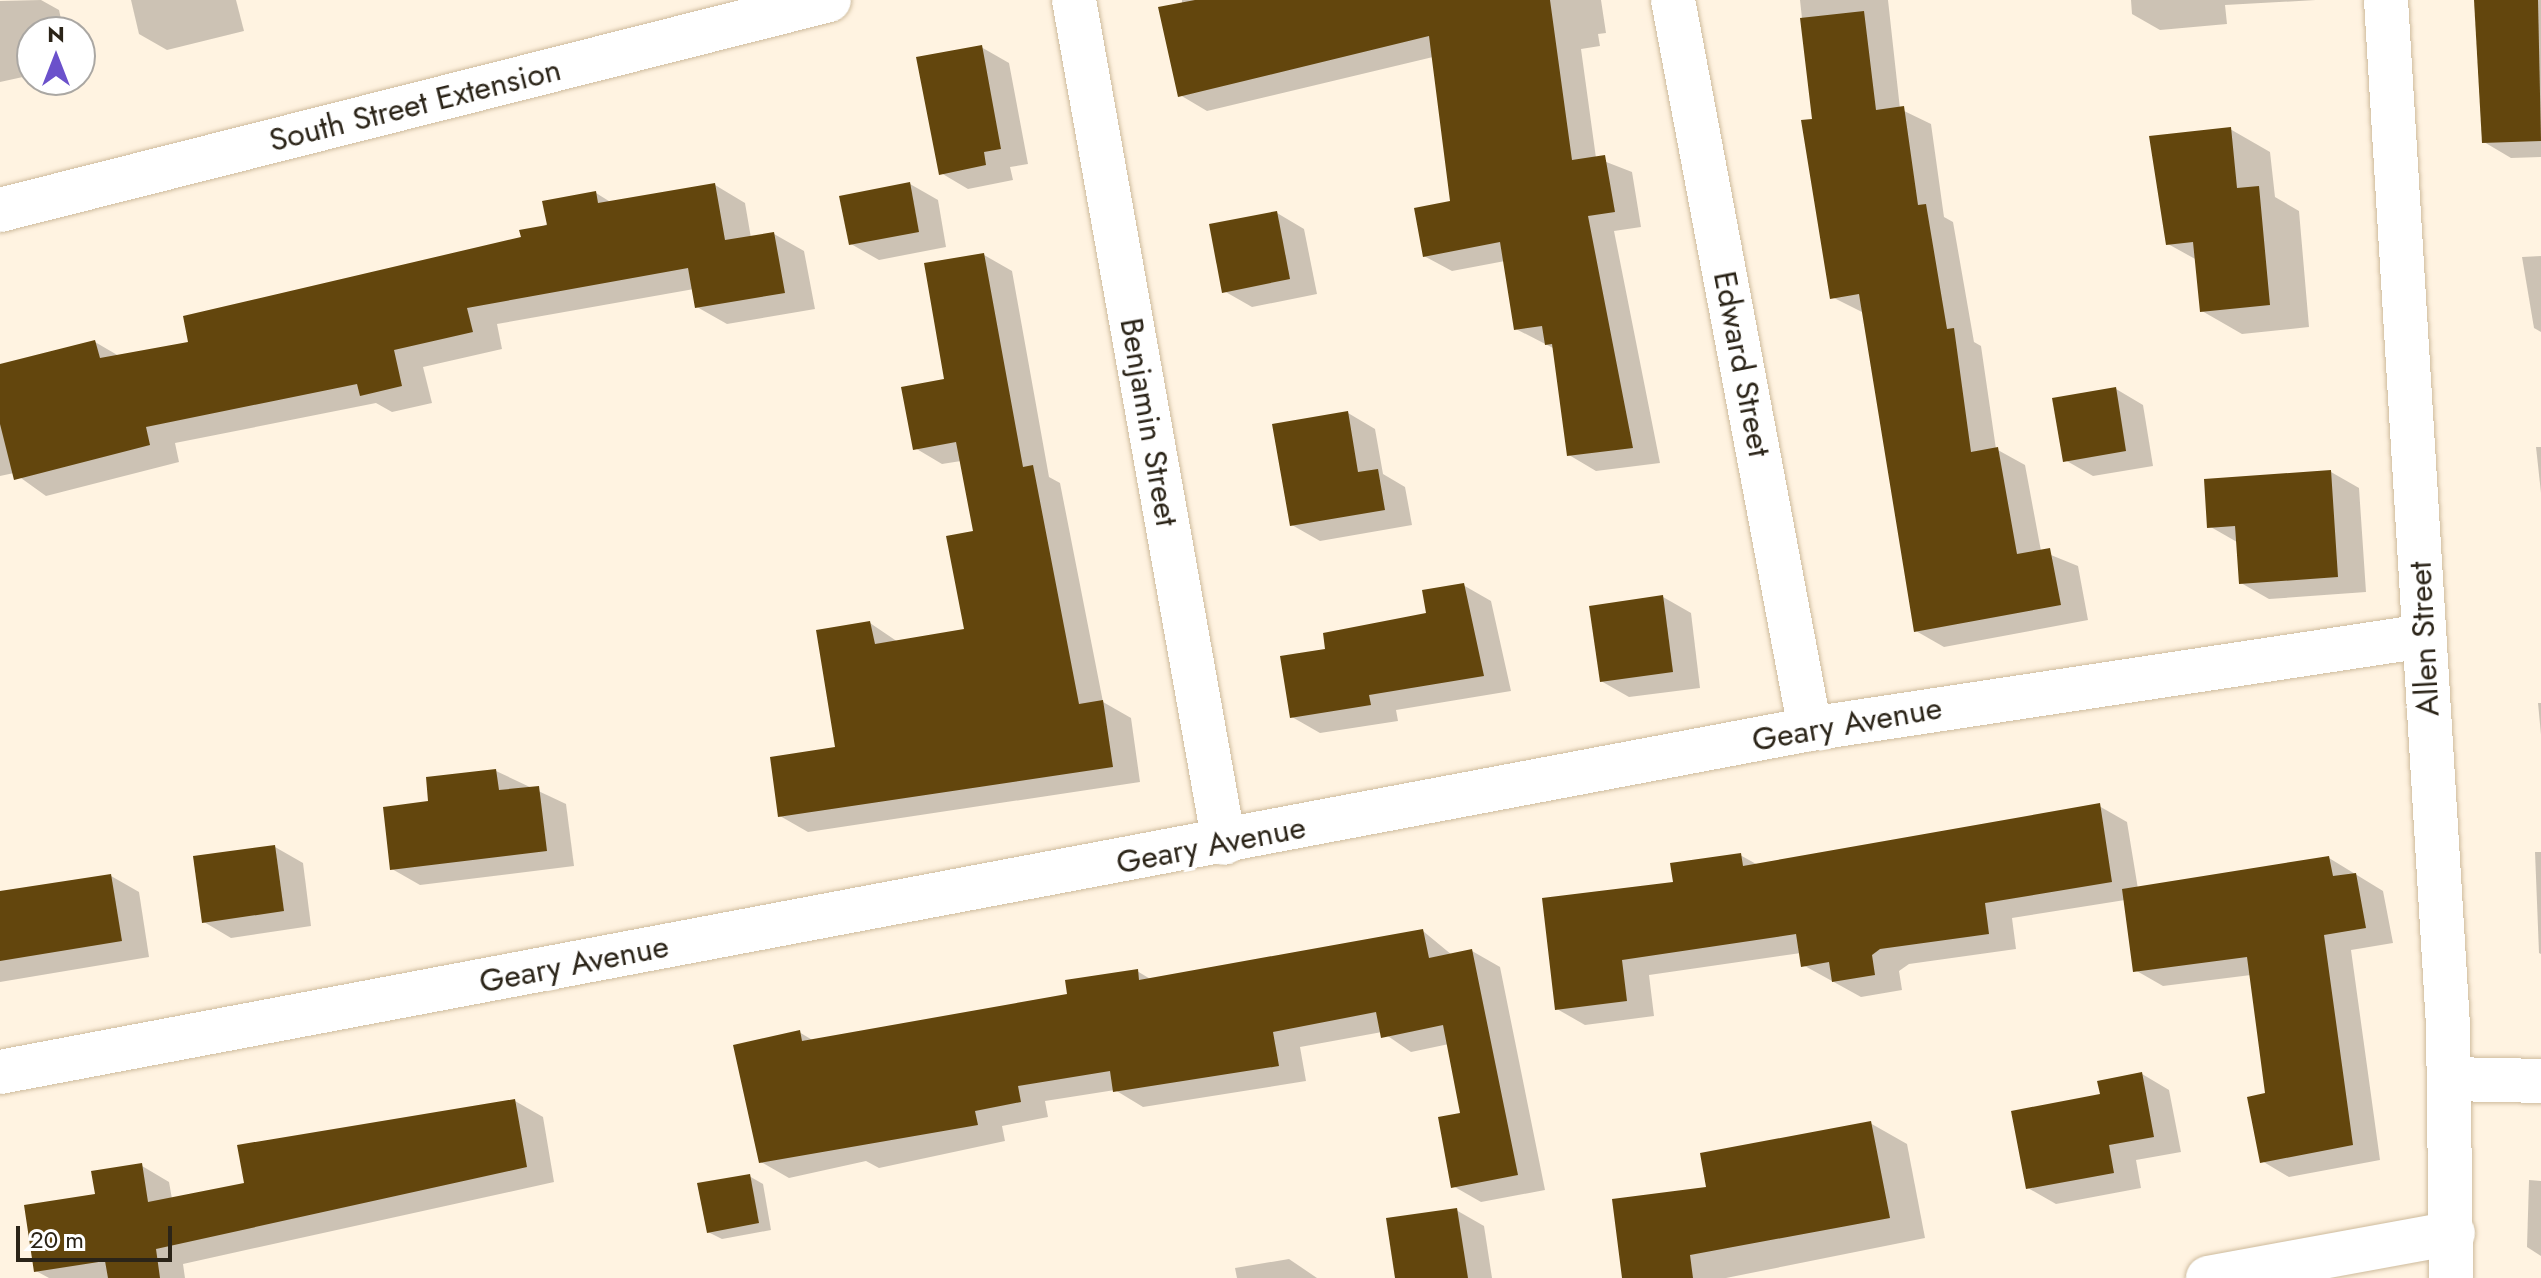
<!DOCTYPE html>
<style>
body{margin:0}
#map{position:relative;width:2541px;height:1278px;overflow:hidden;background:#fff3e1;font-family:Jost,sans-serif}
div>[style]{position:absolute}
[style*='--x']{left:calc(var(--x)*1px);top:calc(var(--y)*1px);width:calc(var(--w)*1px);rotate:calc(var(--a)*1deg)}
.shadow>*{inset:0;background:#0003}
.building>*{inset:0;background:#63460d}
.roads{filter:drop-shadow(0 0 2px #cebb9d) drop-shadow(0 0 2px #cebb9d)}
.minor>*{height:44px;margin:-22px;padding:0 22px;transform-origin:22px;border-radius:22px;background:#fff}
span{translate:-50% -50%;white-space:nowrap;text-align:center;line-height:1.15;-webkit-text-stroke:8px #fff;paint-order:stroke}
.street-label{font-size:32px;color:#2b2418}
.north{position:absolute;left:16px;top:16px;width:80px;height:80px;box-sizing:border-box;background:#fff;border:2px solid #aaa7a3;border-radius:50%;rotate:0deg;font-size:22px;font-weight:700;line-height:32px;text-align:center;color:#2b2418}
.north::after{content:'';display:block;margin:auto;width:28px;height:36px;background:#6b51cb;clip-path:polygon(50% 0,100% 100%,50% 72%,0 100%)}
.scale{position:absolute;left:16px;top:1226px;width:156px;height:36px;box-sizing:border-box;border:4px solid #2b2418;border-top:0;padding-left:10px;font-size:24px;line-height:28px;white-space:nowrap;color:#2b2418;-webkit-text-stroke:6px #fff;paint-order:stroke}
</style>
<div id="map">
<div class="shadow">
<div style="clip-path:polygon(41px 0,59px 10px,64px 32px,32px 32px,32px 75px,0 82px,0 1px)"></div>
<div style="clip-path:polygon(131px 0,236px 0,244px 31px,167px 50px,139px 34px)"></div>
<div style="clip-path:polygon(1182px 0,1601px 0,1606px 33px,1598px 34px,1600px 46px,1581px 49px,1596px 158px,1632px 172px,1641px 227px,1614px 231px,1660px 463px,1596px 471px,1569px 455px,1555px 349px,1516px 329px,1505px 261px,1452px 271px,1424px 256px,1452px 202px,1433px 57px,1207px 111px,1180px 95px)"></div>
<div style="clip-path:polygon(1800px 0,1888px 0,1900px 109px,1931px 124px,1944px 217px,1953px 222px,1974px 342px,1981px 346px,1996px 449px,2025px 465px,2041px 551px,2078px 566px,2088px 620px,1944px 647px,1916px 631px,1864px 313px,1832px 297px)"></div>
<div style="clip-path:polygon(2131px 0,2316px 0,2225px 5px,2227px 24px,2160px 30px,2132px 14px)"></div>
<div style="clip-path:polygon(2477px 0,2541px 0,2541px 157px,2511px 158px,2484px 142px)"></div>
<div style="clip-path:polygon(981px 47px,1009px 63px,1028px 164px,1010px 167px,1013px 180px,968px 189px,941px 173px)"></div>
<div style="clip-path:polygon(2230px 129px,2270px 152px,2275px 197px,2299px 211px,2309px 327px,2242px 334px,2202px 311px,2197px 260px,2168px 244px)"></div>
<div style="clip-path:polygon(910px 184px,938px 200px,946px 247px,879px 260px,851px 244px)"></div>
<div style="clip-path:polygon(715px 185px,745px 203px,751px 238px,774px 234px,804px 251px,815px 309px,727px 324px,697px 307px,694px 289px,497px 324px,502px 349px,423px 367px,432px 403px,392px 412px,376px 403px,175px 443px,179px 462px,46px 496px,14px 473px,0 476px,0 366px,95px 342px,119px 356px,191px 344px,523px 239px,596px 193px,612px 203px)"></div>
<div style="clip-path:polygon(1277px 213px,1304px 229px,1317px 294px,1252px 307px,1224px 291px)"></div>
<div style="clip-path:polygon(984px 255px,1012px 271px,1049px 477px,1060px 483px,1103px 702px,1131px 718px,1140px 782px,808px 832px,780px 816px,837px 749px,870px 623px,898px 642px,967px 631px,976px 533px,961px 461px,942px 464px,915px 448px,946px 381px)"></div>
<div style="clip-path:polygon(2541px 256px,2541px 332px,2534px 328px,2522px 257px)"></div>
<div style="clip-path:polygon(2116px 389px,2143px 405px,2153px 466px,2093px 476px,2065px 460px)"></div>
<div style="clip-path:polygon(1348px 413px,1375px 429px,1383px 474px,1405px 487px,1412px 525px,1320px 541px,1292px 525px)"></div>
<div style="clip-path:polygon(2536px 447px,2541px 447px,2541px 493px)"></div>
<div style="clip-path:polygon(2331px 472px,2359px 488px,2366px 592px,2269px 599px,2241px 583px,2237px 542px,2209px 526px)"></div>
<div style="clip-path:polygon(1463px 585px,1491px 601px,1511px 691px,1396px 710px,1398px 721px,1320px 733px,1292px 717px,1327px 651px,1428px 614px)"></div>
<div style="clip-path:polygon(1663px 597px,1691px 613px,1700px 688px,1629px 697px,1601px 681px)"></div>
<div style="clip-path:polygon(2538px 703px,2541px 703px,2541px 735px)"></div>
<div style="clip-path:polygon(496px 771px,566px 804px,574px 866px,420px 885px,392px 869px,430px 803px)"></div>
<div style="clip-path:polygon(2099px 806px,2127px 822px,2138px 889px,2329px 858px,2383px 891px,2393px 943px,2351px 950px,2380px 1160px,2289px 1177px,2262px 1161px,2268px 1095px,2251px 975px,2163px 986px,2135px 970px,2125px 900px,2012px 918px,2016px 949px,1909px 964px,1899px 971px,1902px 990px,1861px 997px,1803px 965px,1801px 953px,1649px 975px,1654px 1016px,1585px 1025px,1557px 1009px,1675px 884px,1740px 855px,1758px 865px)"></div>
<div style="clip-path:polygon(275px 847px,303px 863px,311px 926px,231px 938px,204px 922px)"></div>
<div style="clip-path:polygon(2535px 852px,2541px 852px,2541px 954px,2539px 953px)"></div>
<div style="clip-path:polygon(111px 876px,139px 892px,149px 957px,0 982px,0 893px)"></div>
<div style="clip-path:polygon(1423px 931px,1452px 955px,1472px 951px,1500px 967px,1545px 1190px,1481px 1202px,1453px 1186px,1462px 1115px,1449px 1044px,1411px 1052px,1382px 1032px,1300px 1047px,1306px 1081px,1143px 1107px,1115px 1090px,1045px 1101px,1048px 1117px,1002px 1126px,1005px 1141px,879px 1168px,866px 1161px,789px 1178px,761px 1162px,799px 1032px,814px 1041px,1069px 995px,1137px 971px,1152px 980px)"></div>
<div style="clip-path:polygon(2142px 1074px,2169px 1090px,2181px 1152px,2136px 1160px,2141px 1188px,2056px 1204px,2028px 1188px,2102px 1096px)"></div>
<div style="clip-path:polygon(515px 1101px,543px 1117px,554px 1182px,183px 1264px,185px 1278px,49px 1278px,36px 1271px,97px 1195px,142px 1166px,169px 1182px,172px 1199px,246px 1185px)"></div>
<div style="clip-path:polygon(1870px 1123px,1907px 1144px,1925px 1238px,1726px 1278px,1624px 1278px,1709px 1189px)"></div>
<div style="clip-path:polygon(749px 1176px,763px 1184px,771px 1230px,722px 1239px,708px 1232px)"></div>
<div style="clip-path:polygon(2529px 1180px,2541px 1181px,2541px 1256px,2527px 1247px)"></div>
<div style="clip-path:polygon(1456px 1210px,1484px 1226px,1492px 1278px,1397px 1278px)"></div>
<div style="clip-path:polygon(1289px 1259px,1317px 1278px,1237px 1278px,1235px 1268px)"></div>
</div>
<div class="building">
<div style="clip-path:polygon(1195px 0,1550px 0,1572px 160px,1605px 155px,1615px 212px,1588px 216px,1633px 448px,1567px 456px,1552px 344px,1545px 345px,1542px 326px,1514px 330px,1500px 242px,1423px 257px,1414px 208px,1450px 201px,1429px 36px,1178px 97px,1158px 7px)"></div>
<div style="clip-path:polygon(2474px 0,2538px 0,2541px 141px,2482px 143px)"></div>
<div style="clip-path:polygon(1864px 11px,1876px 110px,1904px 106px,1918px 205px,1926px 204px,1947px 329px,1954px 328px,1971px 452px,1998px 447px,2017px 554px,2050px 548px,2061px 605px,1914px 632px,1859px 294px,1830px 299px,1801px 120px,1812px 119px,1800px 18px)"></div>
<div style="clip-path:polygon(982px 45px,1001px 149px,984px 152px,986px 165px,939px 175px,916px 57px)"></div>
<div style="clip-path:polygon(2231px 127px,2237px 188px,2259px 186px,2270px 305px,2200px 312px,2193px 242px,2166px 245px,2149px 136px)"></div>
<div style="clip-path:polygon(910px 182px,919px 232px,849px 245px,839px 196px)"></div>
<div style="clip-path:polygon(715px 183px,725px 240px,774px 232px,785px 293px,695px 308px,688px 268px,467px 308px,473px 332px,394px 350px,402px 386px,360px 396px,357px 384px,146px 427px,150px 445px,14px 480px,0 424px,0 364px,95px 340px,100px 358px,188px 342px,183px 316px,521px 237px,519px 230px,547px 225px,542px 201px,596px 191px,598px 203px)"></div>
<div style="clip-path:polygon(1277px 211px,1290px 279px,1222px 293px,1209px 224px)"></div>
<div style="clip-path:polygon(984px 253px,1023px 467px,1033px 465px,1079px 704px,1103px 700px,1113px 767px,778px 817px,770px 757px,835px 747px,816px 630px,870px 621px,875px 644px,964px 629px,946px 536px,973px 531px,956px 442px,913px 450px,901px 387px,944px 379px,924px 263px)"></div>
<div style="clip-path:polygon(2116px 387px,2126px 451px,2063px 462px,2052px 398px)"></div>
<div style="clip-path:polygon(1348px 411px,1358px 472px,1378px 469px,1385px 510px,1290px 526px,1272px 424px)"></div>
<div style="clip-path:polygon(2331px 470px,2338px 577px,2239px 584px,2235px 526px,2207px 528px,2204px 479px)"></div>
<div style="clip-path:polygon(1464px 583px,1484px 676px,1369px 695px,1371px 705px,1290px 718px,1280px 656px,1325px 649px,1323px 633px,1426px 613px,1422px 590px)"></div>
<div style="clip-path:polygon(1663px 595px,1673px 672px,1600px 682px,1589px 606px)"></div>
<div style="clip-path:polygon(496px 769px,499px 790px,539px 786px,547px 851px,390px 870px,383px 807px,428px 801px,426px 777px)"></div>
<div style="clip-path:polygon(2100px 803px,2112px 882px,1985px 903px,1989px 934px,1880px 949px,1872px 955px,1875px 975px,1832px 982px,1829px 962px,1801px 967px,1796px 934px,1622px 960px,1627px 1001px,1555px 1010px,1542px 898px,1673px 882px,1670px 863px,1741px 853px,1743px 866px)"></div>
<div style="clip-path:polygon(275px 845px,284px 911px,202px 923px,193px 856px)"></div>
<div style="clip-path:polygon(2329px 856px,2333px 876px,2356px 873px,2366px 928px,2324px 935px,2353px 1145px,2260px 1163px,2247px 1097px,2265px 1093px,2247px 957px,2133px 972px,2122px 889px)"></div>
<div style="clip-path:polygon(111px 874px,122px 941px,0 961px,0 891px)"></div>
<div style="clip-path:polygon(1423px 929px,1429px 958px,1472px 949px,1518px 1175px,1451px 1188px,1438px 1117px,1460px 1113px,1443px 1025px,1381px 1038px,1376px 1012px,1273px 1032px,1279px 1066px,1113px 1092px,1110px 1071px,1018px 1086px,1021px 1102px,975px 1111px,978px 1125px,759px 1163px,733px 1045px,800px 1030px,802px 1041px,1067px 994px,1065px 980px,1138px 969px,1139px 980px)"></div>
<div style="clip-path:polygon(2142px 1072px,2154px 1137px,2109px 1145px,2114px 1173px,2026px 1189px,2011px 1111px,2100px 1094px,2097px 1081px)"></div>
<div style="clip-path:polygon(515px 1099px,527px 1167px,156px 1249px,160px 1278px,108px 1278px,105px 1261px,34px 1272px,24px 1205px,95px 1194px,91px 1171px,142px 1163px,148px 1202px,244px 1183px,237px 1145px)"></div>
<div style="clip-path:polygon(1871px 1121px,1890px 1218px,1690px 1255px,1693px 1278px,1622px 1278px,1612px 1199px,1706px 1187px,1700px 1153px)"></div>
<div style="clip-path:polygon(750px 1174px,759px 1223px,707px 1233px,697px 1183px)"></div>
<div style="clip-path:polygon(1457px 1208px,1468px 1278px,1395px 1278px,1386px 1218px)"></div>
</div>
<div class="roads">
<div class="minor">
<div style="--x:1074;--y:0;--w:856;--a:79.91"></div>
<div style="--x:1673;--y:0;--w:742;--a:79.36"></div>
<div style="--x:2386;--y:0;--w:1026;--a:86.54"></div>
<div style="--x:2448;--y:1024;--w:254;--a:89.3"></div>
<div style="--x:0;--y:210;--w:855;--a:-14.21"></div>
<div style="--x:0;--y:1072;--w:1842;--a:-10.73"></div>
<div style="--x:1810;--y:729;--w:621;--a:-8.61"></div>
<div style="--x:2449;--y:1079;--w:92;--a:1.2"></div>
<div style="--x:2208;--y:1278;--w:249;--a:-10.4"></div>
</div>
</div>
<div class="street-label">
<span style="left:415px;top:105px;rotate:-14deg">South Street Extension</span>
<span style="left:1742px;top:364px;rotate:79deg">Edward Street</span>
<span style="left:1149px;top:422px;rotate:80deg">Benjamin Street</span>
<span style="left:2424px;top:639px;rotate:-93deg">Allen Street</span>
<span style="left:1847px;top:724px;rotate:-10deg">Geary Avenue</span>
<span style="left:1211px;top:845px;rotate:-11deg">Geary Avenue</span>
<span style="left:574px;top:964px;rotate:-11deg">Geary Avenue</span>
</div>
<div class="north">N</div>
<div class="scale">20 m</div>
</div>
